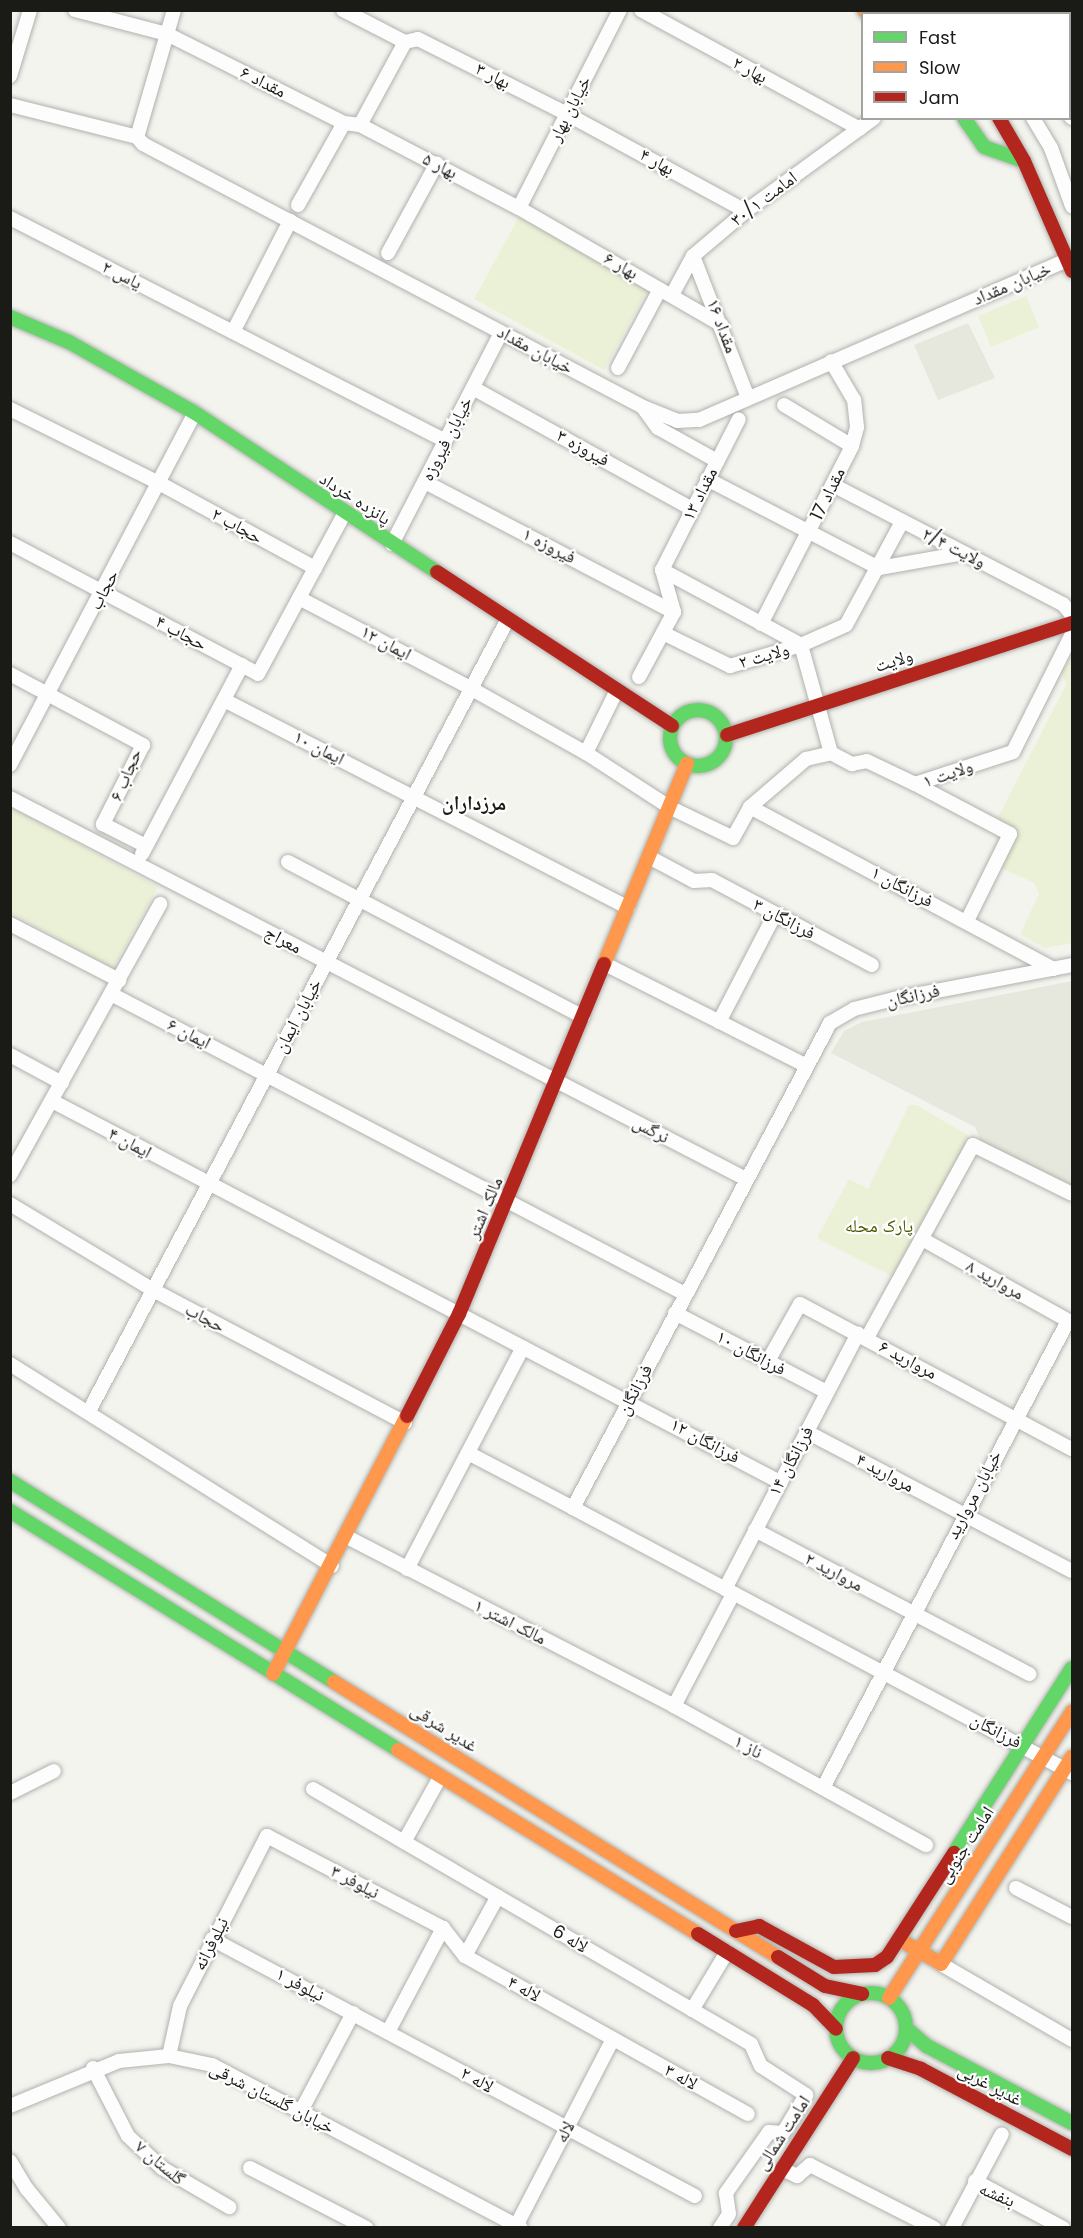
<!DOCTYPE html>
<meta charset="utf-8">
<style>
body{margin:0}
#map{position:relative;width:1083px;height:2238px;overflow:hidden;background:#f4f4ef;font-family:Poppins,"Noto Naskh Arabic",sans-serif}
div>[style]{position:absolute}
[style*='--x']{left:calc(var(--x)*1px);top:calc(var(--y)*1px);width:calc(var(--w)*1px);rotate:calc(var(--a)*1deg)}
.built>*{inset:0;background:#e6e8dd}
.green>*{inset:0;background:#ebf1d6}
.canal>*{height:14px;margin:-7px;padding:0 7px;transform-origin:7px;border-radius:7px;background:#b2b995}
.roads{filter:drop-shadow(0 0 2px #b0b1ad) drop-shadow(0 0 2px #b0b1ad)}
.street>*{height:14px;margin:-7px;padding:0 7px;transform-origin:7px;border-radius:7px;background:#fdfdfd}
.fast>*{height:14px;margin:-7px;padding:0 7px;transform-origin:7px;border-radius:7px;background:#63d668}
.fast>.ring{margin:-7px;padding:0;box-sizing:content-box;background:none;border:14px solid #63d668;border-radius:50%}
.slow>*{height:14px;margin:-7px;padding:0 7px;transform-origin:7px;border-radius:7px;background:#ff974d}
.jam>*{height:14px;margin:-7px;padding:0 7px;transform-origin:7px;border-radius:7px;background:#b3261e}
span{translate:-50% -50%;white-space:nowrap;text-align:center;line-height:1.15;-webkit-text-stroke:4.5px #fff;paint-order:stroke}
.street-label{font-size:18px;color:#1a1b17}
.park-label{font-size:18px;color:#4b5702}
.neighbourhood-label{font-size:20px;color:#1a1b17;font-weight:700}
.frame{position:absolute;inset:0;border:12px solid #1a1b17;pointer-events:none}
.legend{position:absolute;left:861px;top:12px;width:210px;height:108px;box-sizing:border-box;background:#fff;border:2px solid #a3a4a2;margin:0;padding:8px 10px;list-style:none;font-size:18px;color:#1a1b17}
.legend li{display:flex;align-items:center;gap:12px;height:30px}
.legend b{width:30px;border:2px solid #a3a4a2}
</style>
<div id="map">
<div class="built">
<div style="clip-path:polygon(968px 323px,995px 378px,938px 400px,914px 345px)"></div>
<div style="clip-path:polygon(1072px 981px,1072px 1185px,981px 1141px,975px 1127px,831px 1053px,844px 1031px,862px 1022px)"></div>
</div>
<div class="green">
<div style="clip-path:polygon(519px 217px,649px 287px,604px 370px,474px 299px)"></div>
<div style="clip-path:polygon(1026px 296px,1039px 327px,991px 347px,978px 316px)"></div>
<div style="clip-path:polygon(1072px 653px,1072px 943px,1045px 948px,1020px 934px,1039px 894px,1034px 883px,999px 867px,1017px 830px,997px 819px,1066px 685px,1062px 672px)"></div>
<div style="clip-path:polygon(10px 807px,158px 887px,113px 968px,11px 913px)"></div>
<div style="clip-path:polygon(909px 1105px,917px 1105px,969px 1136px,969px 1141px,895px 1278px,817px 1238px,849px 1179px,868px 1189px)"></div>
</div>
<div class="canal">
<div style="--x:1028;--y:14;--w:4;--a:-63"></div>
</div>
<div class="roads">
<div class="street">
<div style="--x:75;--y:10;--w:95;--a:14.6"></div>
<div style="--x:167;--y:34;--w:198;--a:26.7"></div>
<div style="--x:344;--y:123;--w:16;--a:7"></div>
<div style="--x:360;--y:125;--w:179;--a:27.6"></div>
<div style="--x:519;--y:208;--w:234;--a:30"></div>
<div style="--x:174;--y:10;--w:132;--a:106.2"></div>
<div style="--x:137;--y:137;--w:9;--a:49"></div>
<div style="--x:143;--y:144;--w:565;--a:27.74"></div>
<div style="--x:643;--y:407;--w:37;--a:22"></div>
<div style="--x:677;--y:421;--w:22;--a:-3"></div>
<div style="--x:699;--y:420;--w:407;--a:-23.5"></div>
<div style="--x:343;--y:10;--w:70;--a:27.3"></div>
<div style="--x:641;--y:10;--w:249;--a:28.5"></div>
<div style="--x:1042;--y:14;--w:5;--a:-53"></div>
<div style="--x:1070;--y:34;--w:3;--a:45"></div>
<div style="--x:10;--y:76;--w:69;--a:-73.1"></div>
<div style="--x:10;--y:105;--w:131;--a:14.1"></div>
<div style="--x:1070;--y:116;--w:3;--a:45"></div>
<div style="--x:1033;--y:118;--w:35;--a:59"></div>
<div style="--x:1051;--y:148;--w:62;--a:70.1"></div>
<div style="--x:360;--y:125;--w:94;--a:-61.5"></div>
<div style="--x:405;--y:42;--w:13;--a:-13"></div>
<div style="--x:418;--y:39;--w:167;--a:26.7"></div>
<div style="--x:567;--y:114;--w:204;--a:28.5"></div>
<div style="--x:298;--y:205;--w:94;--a:-60.7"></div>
<div style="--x:519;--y:208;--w:222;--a:-63"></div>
<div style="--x:10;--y:218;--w:489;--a:27.1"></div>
<div style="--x:388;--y:253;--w:102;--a:-61.4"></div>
<div style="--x:693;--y:256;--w:152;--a:68.8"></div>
<div style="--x:672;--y:295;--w:44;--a:-61.7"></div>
<div style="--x:693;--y:256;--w:70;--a:-40.3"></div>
<div style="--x:746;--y:211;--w:158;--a:-36"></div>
<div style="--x:233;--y:332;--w:125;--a:-62.8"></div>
<div style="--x:618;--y:368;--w:89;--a:-62"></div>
<div style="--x:473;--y:388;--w:250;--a:28.9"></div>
<div style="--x:784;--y:405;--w:79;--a:31.1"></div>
<div style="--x:10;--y:409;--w:166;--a:26.4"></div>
<div style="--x:159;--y:483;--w:178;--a:28.6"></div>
<div style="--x:644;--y:409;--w:24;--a:54"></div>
<div style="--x:658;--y:428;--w:68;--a:29.2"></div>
<div style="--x:707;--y:479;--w:194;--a:27.4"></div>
<div style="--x:879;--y:568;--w:86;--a:-10"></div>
<div style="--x:425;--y:482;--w:281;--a:27.6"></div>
<div style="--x:833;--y:485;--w:259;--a:27.4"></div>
<div style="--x:1063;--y:604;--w:14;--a:51"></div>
<div style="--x:10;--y:543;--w:280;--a:27.8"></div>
<div style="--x:258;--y:674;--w:182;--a:-61.7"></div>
<div style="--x:392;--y:544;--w:237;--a:-62.7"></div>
<div style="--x:662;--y:570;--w:169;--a:-63"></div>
<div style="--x:662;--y:570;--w:158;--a:28.3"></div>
<div style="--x:299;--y:598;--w:195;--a:27.7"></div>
<div style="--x:472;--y:689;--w:131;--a:29.3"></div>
<div style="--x:586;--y:753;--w:99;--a:33"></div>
<div style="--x:669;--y:807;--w:71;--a:25.8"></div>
<div style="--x:733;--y:838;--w:35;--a:-61"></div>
<div style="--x:750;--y:807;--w:74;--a:-40.6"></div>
<div style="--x:806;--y:759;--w:26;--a:-13"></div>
<div style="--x:831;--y:753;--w:24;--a:28"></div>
<div style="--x:852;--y:764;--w:15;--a:-11"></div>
<div style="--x:867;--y:761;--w:53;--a:25.6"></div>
<div style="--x:761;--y:624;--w:200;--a:-62.9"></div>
<div style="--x:852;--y:446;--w:20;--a:-75"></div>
<div style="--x:857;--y:427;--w:27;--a:-96"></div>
<div style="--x:854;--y:400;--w:45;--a:-120.5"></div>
<div style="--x:663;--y:633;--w:75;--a:26.2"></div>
<div style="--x:730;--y:666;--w:74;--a:-16.5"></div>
<div style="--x:801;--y:645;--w:49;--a:-24"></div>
<div style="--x:846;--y:625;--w:117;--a:-61.5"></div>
<div style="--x:801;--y:645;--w:112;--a:74.5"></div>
<div style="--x:10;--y:674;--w:151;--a:28.1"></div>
<div style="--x:143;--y:745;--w:89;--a:116.9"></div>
<div style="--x:103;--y:824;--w:48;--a:27.1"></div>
<div style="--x:639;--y:677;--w:74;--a:-61.7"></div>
<div style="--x:674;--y:612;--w:44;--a:-105.9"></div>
<div style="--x:224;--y:700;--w:454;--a:27.2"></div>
<div style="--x:586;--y:753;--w:68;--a:-63.8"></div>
<div style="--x:10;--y:765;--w:398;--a:-62.3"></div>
<div style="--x:10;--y:798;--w:829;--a:27.37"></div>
<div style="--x:750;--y:807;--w:344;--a:28.1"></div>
<div style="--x:142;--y:854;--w:214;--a:-62.1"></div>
<div style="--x:649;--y:857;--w:51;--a:28.1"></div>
<div style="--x:694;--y:881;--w:18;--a:-3"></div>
<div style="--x:712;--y:880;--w:181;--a:28"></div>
<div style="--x:288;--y:862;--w:333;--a:27.7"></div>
<div style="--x:967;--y:921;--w:97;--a:-63.7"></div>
<div style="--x:1010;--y:834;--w:107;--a:-152.2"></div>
<div style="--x:915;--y:784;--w:103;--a:-18.1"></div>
<div style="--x:1013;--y:752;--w:132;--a:-63.4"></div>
<div style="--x:10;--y:924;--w:123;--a:27.2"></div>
<div style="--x:605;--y:964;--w:224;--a:26.8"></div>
<div style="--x:111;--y:994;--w:648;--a:27.59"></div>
<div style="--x:719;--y:1022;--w:122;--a:-62.6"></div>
<div style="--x:10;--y:1055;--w:59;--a:28.3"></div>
<div style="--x:52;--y:1101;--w:822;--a:27.63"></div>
<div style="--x:10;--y:1175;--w:310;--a:-61"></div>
<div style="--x:10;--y:1204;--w:167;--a:31"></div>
<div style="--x:153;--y:1290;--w:285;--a:27.8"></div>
<div style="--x:922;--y:1239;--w:172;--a:29.2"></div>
<div style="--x:675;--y:1313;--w:171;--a:27.5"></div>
<div style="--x:867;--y:1338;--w:220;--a:-61.2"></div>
<div style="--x:973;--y:1145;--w:110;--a:26.3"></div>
<div style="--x:768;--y:1361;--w:65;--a:-60.7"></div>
<div style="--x:800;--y:1304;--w:308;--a:28.1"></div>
<div style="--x:10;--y:1364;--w:380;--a:32.1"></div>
<div style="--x:89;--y:1411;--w:894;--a:-62.12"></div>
<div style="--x:807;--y:1432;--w:299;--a:27.7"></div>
<div style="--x:468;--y:1453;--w:119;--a:27.6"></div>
<div style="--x:755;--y:1530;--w:310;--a:27.7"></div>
<div style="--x:347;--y:1537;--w:368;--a:27.3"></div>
<div style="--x:674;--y:1706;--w:288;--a:28.9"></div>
<div style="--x:407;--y:1569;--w:250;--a:-62.4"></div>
<div style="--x:725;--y:1589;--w:288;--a:-62.5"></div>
<div style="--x:674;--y:1706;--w:127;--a:-62.2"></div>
<div style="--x:1072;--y:1773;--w:565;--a:-152.03"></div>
<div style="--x:573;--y:1508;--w:549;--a:-62.08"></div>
<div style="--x:830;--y:1023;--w:28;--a:-30"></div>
<div style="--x:854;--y:1009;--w:41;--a:-14"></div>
<div style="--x:894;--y:999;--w:181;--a:-10.8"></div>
<div style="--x:823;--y:1788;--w:527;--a:-62.32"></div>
<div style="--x:313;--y:1789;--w:507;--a:30.21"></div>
<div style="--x:751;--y:2044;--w:24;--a:66"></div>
<div style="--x:761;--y:2066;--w:54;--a:32.8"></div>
<div style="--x:806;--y:2095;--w:44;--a:121.2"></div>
<div style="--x:783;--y:2133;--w:14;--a:-176"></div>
<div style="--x:769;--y:2132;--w:75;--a:125.2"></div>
<div style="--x:726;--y:2193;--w:21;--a:82"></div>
<div style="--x:729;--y:2214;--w:17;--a:123"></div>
<div style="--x:10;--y:1793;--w:49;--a:-26.6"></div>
<div style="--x:404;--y:1842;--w:74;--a:-61"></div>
<div style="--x:1016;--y:1888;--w:63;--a:27.4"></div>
<div style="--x:212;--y:1939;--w:547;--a:28.02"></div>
<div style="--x:465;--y:1956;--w:68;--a:-61.2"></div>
<div style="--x:941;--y:1964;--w:151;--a:30.1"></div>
<div style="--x:692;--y:2010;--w:68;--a:-58.9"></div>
<div style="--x:388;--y:2032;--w:118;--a:-62.1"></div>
<div style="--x:169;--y:2056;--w:51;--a:-77.6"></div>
<div style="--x:180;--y:2006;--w:191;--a:-62.9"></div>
<div style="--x:267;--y:1836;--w:199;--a:27.6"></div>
<div style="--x:443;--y:1928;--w:36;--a:52"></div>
<div style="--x:465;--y:1956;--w:324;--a:29.2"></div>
<div style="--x:93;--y:2068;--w:76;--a:62.8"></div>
<div style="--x:128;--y:2136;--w:47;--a:43.3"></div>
<div style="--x:162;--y:2168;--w:78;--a:30.2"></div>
<div style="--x:10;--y:2106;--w:118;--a:-22.4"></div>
<div style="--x:119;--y:2061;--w:50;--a:-5.7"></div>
<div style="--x:169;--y:2056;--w:44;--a:11.8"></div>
<div style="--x:212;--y:2065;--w:349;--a:27.8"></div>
<div style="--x:301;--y:2111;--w:111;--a:-62"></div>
<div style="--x:10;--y:2161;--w:33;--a:59"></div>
<div style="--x:27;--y:2189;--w:50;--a:50.6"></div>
<div style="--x:250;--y:2168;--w:131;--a:27.3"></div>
<div style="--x:782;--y:2169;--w:17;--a:25"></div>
<div style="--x:797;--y:2176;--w:17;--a:-40"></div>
<div style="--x:810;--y:2165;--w:139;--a:26.9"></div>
<div style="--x:975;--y:2181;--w:100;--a:28.1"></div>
<div style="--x:515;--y:2228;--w:213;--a:-62.6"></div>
<div style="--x:952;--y:2228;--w:106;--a:-62"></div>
</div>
<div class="fast">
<div style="--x:964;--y:118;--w:35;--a:55"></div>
<div style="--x:984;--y:147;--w:42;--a:19.3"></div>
<div style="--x:10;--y:317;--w:64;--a:23"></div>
<div style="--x:69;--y:342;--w:145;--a:29.4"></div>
<div style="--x:195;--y:413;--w:290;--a:33.3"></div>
<div class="ring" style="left:670px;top:710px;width:42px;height:42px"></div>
<div style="--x:10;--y:1481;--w:381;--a:31.8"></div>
<div style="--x:10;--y:1511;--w:456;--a:31.6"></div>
<div style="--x:954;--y:1853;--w:219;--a:-57.5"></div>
<div class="ring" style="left:836px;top:1993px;width:56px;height:56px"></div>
<div style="--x:906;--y:2028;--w:28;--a:41"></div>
<div style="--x:927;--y:2046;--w:164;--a:28"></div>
</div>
<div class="slow">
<div style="--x:864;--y:10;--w:6;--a:45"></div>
<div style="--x:910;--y:10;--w:5;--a:53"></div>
<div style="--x:604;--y:964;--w:217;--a:-67.5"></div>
<div style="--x:273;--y:1674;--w:291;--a:-62.6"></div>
<div style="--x:334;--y:1682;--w:522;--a:31.77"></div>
<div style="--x:398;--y:1750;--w:352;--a:31.5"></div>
<div style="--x:907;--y:1944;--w:39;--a:30"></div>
<div style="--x:941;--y:1964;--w:245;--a:-57.7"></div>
<div style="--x:889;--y:1998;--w:340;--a:-57.4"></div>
</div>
<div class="jam">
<div style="--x:999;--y:118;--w:50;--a:59.8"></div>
<div style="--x:1024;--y:161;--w:120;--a:66.4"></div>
<div style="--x:437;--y:572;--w:281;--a:33.2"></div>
<div style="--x:727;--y:735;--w:363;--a:-18"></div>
<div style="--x:407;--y:1416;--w:114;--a:-63"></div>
<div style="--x:459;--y:1314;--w:379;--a:-67.5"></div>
<div style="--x:736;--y:1931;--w:24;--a:-12"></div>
<div style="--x:759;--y:1926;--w:85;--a:28.7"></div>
<div style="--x:834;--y:1967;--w:41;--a:-2.8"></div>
<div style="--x:875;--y:1965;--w:14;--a:-34"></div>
<div style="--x:887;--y:1957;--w:124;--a:-57.2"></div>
<div style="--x:698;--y:1934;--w:135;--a:31.7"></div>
<div style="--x:813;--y:2005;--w:33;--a:46"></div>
<div style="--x:778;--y:1957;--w:55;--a:31.7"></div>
<div style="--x:825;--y:1986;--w:38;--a:12"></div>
<div style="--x:888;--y:2058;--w:35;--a:18"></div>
<div style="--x:921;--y:2069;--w:171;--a:27.9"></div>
<div style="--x:744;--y:2228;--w:202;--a:-57.3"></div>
</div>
</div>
<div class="street-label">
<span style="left:750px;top:70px;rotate:28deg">بهار ۲</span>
<span style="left:493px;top:76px;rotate:27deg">بهار ۳</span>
<span style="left:263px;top:82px;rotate:27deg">مقداد ۶</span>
<span style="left:570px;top:109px;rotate:-63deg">خیابان بهار</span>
<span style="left:657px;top:162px;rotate:29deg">بهار ۴</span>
<span style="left:440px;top:166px;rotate:27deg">بهار ۵</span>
<span style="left:764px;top:199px;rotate:-37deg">امامت ۳۰/۱</span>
<span style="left:621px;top:266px;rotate:30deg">بهار ۶</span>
<span style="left:122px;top:275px;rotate:27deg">یاس ۲</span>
<span style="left:1012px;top:284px;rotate:-23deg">خیابان مقداد</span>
<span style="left:722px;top:326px;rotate:69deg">مقداد ۱۶</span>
<span style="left:535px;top:350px;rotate:28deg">خیابان مقداد</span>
<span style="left:447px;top:439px;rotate:-63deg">خیابان فیروزه</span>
<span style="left:583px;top:448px;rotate:29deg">فیروزه ۳</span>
<span style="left:700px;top:494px;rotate:-63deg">مقداد ۱۳</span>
<span style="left:828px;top:494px;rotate:-64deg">مقداد 17</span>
<span style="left:355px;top:499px;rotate:33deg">پانزده خرداد</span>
<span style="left:237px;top:526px;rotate:29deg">حجاب ۲</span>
<span style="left:549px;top:546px;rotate:27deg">فیروزه ۱</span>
<span style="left:954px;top:548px;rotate:27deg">ولایت ۲/۴</span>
<span style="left:104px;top:590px;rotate:-62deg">حجاب</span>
<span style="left:181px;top:633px;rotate:28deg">حجاب ۴</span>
<span style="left:386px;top:643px;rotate:28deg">ایمان ۱۲</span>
<span style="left:764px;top:656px;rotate:-16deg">ولایت ۲</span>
<span style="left:894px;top:661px;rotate:-18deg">ولایت</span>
<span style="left:319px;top:748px;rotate:27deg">ایمان ۱۰</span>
<span style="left:948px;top:774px;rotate:-19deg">ولایت ۱</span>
<span style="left:126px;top:775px;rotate:-67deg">حجاب ۶</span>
<span style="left:902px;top:887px;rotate:28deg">فرزانگان ۱</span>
<span style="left:784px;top:919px;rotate:28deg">فرزانگان ۳</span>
<span style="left:283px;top:940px;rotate:28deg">معراج</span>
<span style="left:913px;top:996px;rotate:-12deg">فرزانگان</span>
<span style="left:298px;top:1016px;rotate:-62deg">خیابان ایمان</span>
<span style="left:189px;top:1034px;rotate:27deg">ایمان ۶</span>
<span style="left:651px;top:1130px;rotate:27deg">نرگس</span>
<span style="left:130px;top:1143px;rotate:28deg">ایمان ۴</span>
<span style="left:485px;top:1208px;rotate:-67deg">مالک اشتر</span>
<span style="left:995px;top:1280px;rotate:29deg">مروارید ۸</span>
<span style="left:205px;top:1318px;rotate:28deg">حجاب</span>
<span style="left:751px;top:1353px;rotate:28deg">فرزانگان ۱۰</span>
<span style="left:908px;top:1360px;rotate:28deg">مروارید ۶</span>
<span style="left:635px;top:1390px;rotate:-62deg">فرزانگان</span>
<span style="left:705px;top:1441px;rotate:28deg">فرزانگان ۱۲</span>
<span style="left:791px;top:1461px;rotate:-62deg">فرزانگان ۱۴</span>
<span style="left:885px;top:1473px;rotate:28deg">مروارید ۴</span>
<span style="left:974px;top:1495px;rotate:-62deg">خیابان مروارید</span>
<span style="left:834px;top:1572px;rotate:28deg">مروارید ۲</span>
<span style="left:510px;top:1622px;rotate:27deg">مالک اشتر ۱</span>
<span style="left:444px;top:1728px;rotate:32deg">غدیر شرقی</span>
<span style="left:996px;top:1731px;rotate:28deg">فرزانگان</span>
<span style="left:748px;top:1747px;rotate:29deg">ناز ۱</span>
<span style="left:966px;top:1845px;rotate:-57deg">امامت جنوبی</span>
<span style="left:355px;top:1882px;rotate:28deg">نیلوفر ۳</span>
<span style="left:570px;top:1939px;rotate:30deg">لاله 6</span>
<span style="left:211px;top:1944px;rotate:-63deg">نیلوفرانه</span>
<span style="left:300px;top:1985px;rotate:28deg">نیلوفر ۱</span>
<span style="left:524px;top:1989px;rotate:29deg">لاله ۴</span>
<span style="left:681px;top:2077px;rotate:29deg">لاله ۳</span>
<span style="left:477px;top:2080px;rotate:29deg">لاله ۲</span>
<span style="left:990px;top:2085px;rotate:28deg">غدیر غربی</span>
<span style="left:272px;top:2098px;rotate:27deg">خیابان گلستان شرقی</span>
<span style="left:565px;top:2132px;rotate:-62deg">لاله</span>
<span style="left:783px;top:2133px;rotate:-57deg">امامت شمالی</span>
<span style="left:160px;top:2163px;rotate:40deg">گلستان ۷</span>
<span style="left:997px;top:2195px;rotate:23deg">بنفشه</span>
</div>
<div class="park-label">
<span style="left:879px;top:1226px">پارک محله</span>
</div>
<div class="neighbourhood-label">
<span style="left:474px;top:803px">مرزداران</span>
</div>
<div class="frame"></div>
<ul class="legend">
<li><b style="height:8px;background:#63d668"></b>Fast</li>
<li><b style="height:8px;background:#ff974d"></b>Slow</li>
<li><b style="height:8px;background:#b3261e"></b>Jam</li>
</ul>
</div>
